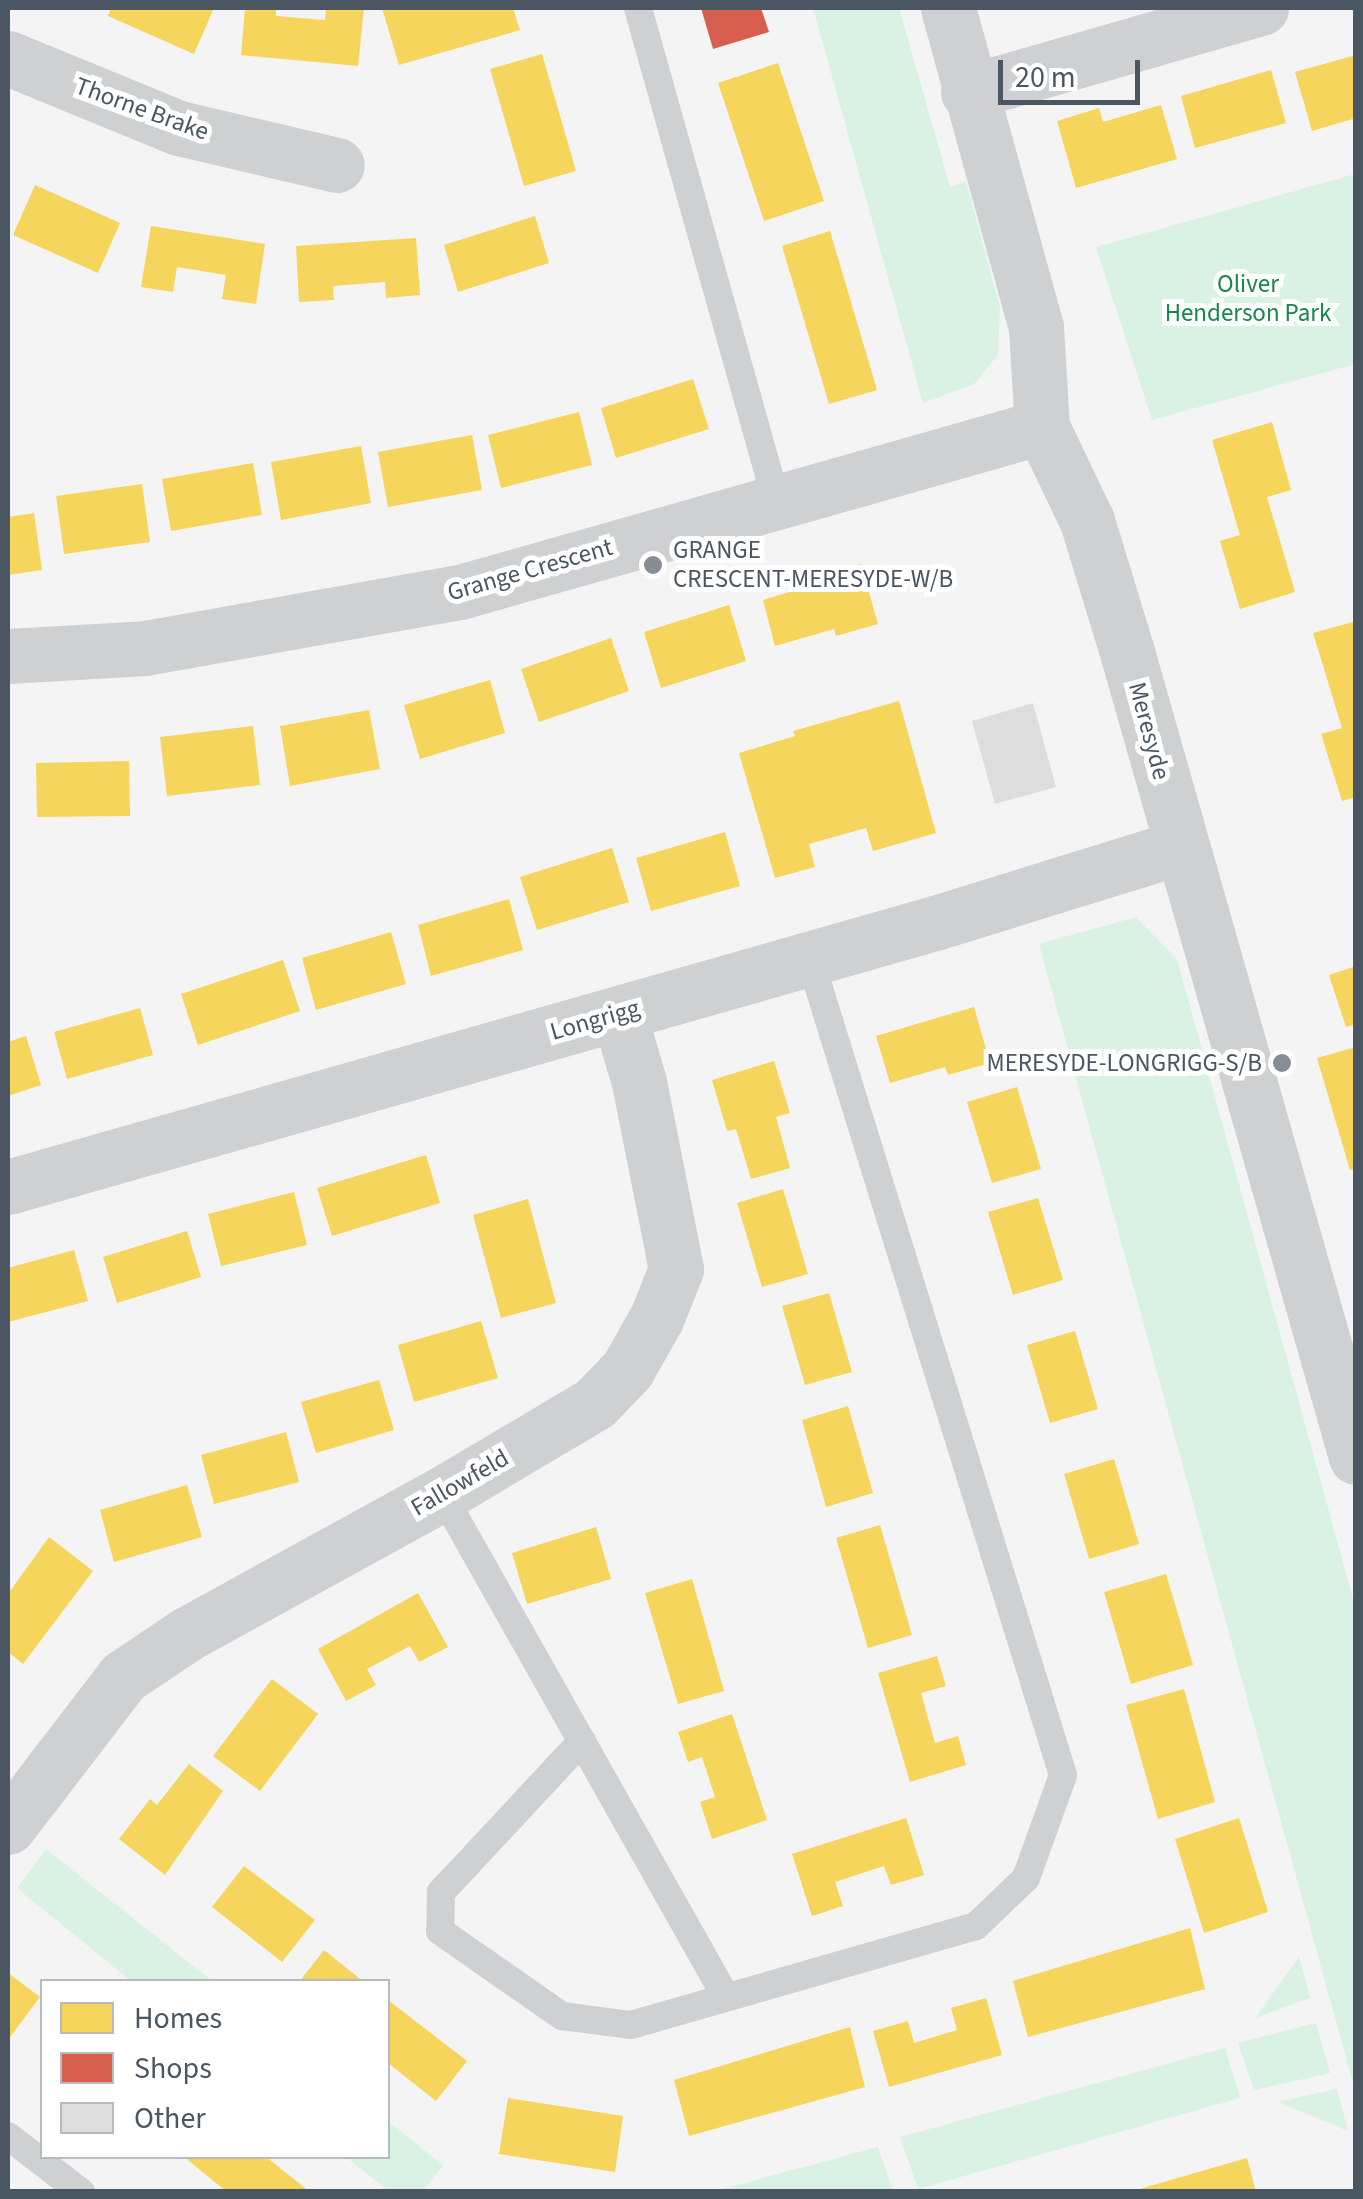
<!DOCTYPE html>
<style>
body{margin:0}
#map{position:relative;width:1363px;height:2199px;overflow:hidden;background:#f4f4f4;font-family:"Source Sans 3",sans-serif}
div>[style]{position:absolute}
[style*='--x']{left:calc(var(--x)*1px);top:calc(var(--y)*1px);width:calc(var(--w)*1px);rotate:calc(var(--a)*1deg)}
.green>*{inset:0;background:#d9f2e3}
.homes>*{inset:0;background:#f6d55c}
.shops>*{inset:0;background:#d6604d}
.building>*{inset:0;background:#ddddde}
.service>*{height:28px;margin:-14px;padding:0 14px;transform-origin:14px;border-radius:14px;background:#ced0d2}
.minor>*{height:55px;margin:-27.5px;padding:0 27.5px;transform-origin:27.5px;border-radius:27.5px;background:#ced0d2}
.tertiary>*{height:55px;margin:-27.5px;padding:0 27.5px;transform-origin:27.5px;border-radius:27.5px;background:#ced0d2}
.dots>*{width:28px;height:28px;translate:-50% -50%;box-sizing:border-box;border:5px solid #fff;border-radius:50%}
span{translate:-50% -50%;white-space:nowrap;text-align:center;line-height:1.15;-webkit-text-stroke:10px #fff;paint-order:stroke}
.street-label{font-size:25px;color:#4a5661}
.park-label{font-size:25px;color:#17864f}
.poi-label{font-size:25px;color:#4a5661}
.left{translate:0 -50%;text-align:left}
.right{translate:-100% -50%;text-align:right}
.frame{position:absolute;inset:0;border:10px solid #4a5661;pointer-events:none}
.legend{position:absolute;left:40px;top:1979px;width:350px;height:180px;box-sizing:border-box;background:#fff;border:2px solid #b7bbc0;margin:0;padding:12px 18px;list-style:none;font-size:30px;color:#4a5661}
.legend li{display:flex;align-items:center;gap:20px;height:50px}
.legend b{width:50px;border:2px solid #b7bbc0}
.scale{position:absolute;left:998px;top:60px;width:142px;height:45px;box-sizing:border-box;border:5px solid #4a5661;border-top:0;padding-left:12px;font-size:30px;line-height:35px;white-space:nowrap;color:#4a5661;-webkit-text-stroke:8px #fff;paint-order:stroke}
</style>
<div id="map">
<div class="green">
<div style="clip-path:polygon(813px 8px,899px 8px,950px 187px,966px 181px,1000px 308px,998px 355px,974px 384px,923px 403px)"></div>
<div style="clip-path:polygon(1355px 174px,1355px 364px,1152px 420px,1096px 247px)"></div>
<div style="clip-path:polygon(1136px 917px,1177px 959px,1355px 1606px,1355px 2090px,1039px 944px)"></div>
<div style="clip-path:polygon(46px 1849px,212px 1981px,131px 1981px,17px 1888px)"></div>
<div style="clip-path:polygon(1299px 1957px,1310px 1998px,1255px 2018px)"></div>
<div style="clip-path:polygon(1316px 2023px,1330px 2073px,1254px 2090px,1238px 2043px)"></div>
<div style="clip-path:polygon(1225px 2048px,1240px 2098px,918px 2189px,900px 2137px)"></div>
<div style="clip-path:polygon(1337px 2089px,1348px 2131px,1278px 2102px)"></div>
<div style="clip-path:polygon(388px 2121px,443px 2165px,423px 2191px,389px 2191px,346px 2157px,388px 2156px)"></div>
<div style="clip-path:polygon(878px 2147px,893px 2191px,715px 2191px)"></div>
</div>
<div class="homes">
<div style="clip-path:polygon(111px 8px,214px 8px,194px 54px,108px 16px)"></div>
<div style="clip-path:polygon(245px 8px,276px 8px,276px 16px,325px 20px,326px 8px,364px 8px,358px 66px,241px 55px)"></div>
<div style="clip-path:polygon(382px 8px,513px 8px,520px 30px,399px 65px)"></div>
<div style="clip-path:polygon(542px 54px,576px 171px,524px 186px,490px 69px)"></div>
<div style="clip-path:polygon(1356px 55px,1356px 118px,1312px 131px,1295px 72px)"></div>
<div style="clip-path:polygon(778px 63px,824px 201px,764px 221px,718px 83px)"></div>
<div style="clip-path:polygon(1271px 70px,1286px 123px,1195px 148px,1181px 96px)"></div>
<div style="clip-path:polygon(1161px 105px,1177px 159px,1076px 188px,1057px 121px,1099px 108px,1103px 122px)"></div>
<div style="clip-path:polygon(35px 185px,120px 223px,98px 273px,13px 235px)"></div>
<div style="clip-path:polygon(535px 216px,549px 263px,458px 292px,444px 245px)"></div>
<div style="clip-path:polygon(151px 226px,265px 244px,256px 304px,222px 299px,226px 275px,177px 267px,173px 292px,141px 287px)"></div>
<div style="clip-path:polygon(830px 231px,877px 390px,829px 404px,782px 246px)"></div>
<div style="clip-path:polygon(416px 238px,420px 295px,386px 298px,385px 282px,333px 286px,334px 300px,299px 302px,296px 246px)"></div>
<div style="clip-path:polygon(693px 379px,709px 429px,616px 458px,601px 408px)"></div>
<div style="clip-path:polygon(579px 412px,592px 465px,501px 488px,488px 435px)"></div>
<div style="clip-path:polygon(1272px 422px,1291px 490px,1267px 497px,1295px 592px,1240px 609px,1220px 541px,1240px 535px,1212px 440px)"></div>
<div style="clip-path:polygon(472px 435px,482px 490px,388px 507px,378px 452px)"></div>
<div style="clip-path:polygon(361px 446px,371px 503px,281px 520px,271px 462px)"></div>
<div style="clip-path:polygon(253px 463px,262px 515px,171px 531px,162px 479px)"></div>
<div style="clip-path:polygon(142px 484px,150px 542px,64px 554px,56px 496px)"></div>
<div style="clip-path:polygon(34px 513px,42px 570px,8px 575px,8px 517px)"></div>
<div style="clip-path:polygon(861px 564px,878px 624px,836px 636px,834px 629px,775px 646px,763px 600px,819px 583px,818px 576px)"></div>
<div style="clip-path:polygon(729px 605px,746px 661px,661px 688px,644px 632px)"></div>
<div style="clip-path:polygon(1356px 621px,1356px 797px,1342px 801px,1321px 734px,1342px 728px,1313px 633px)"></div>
<div style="clip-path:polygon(611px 638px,629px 691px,539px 722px,521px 669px)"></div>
<div style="clip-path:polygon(490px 680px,505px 733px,420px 759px,404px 705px)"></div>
<div style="clip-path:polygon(899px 701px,936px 833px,873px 851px,866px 828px,809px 844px,815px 867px,775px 878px,739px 753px,795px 736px,793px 731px)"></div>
<div style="clip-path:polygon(369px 710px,380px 769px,290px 786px,280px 726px)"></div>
<div style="clip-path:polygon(253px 726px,260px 785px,167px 796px,160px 737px)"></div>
<div style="clip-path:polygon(129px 761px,130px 816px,37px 817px,36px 763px)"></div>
<div style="clip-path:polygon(725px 832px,740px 886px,651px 911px,636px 858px)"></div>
<div style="clip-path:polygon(612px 848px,629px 902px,537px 930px,520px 877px)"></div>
<div style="clip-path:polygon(509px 899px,523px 950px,431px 976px,418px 925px)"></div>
<div style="clip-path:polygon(391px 932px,406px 984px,316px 1010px,302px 958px)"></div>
<div style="clip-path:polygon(283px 960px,300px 1011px,198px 1045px,181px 994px)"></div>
<div style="clip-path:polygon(1356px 966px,1356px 1024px,1346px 1027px,1329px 975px)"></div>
<div style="clip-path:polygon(974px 1007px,990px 1063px,948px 1075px,945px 1067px,890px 1083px,876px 1036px)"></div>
<div style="clip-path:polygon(140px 1008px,153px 1055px,67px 1079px,54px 1032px)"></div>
<div style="clip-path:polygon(26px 1036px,41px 1085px,8px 1096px,8px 1042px)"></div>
<div style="clip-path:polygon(1356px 1047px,1356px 1169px,1350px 1170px,1317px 1058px)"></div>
<div style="clip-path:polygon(774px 1061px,790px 1113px,776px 1117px,790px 1168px,751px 1179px,736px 1129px,727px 1131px,712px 1080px)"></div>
<div style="clip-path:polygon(1017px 1087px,1041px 1169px,992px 1183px,967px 1102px)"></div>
<div style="clip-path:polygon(426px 1155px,440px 1203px,332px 1236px,317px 1188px)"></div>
<div style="clip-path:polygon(783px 1189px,808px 1274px,762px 1287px,737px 1203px)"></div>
<div style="clip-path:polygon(294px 1192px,307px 1245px,221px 1266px,208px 1214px)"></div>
<div style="clip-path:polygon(1038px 1198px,1063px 1280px,1013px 1295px,988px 1212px)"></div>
<div style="clip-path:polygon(528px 1199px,556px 1303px,501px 1318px,473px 1215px)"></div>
<div style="clip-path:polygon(187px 1231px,201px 1277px,117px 1303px,103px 1257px)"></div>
<div style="clip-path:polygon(74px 1250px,88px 1301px,8px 1322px,8px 1268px)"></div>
<div style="clip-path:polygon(829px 1293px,852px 1372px,805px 1385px,782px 1306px)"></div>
<div style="clip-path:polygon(481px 1321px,498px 1378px,414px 1402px,398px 1345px)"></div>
<div style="clip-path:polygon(1075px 1331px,1098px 1409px,1050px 1423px,1027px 1345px)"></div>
<div style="clip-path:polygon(379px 1380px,394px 1430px,316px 1453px,301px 1402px)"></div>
<div style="clip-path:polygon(848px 1406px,873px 1493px,826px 1507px,802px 1420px)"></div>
<div style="clip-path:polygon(286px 1432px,299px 1482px,214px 1504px,201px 1455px)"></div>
<div style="clip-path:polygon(1114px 1459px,1139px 1544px,1089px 1559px,1064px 1474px)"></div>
<div style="clip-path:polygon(187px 1485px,202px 1537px,114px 1562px,100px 1510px)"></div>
<div style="clip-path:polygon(880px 1525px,912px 1635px,868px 1648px,836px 1538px)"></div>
<div style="clip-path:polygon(596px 1527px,611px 1579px,527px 1604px,512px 1553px)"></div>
<div style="clip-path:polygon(49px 1537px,93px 1571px,23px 1664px,8px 1652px,8px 1594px)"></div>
<div style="clip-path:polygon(1166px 1574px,1193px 1665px,1131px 1684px,1104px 1592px)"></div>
<div style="clip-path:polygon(692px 1579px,724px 1691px,678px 1704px,645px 1593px)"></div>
<div style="clip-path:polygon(418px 1593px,448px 1647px,419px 1662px,410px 1646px,367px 1669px,376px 1685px,346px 1701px,318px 1649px)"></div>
<div style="clip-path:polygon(937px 1656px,946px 1686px,921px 1693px,935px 1743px,958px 1736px,966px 1765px,910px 1782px,878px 1673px)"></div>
<div style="clip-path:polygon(272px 1679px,318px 1714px,260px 1791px,213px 1756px)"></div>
<div style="clip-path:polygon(1184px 1689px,1215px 1802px,1158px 1819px,1126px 1705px)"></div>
<div style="clip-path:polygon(732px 1714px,767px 1820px,712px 1839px,700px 1802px,715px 1797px,702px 1757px,688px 1762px,678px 1732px)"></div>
<div style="clip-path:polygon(189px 1764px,223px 1791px,165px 1875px,119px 1839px,150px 1799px,157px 1805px)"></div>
<div style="clip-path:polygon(906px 1818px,924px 1875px,891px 1885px,884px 1866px,835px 1882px,843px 1906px,812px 1916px,792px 1854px)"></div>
<div style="clip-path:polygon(1239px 1818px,1268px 1912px,1204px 1933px,1175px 1839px)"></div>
<div style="clip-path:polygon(244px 1866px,315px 1920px,282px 1962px,212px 1907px)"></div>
<div style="clip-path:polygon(1190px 1928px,1205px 1989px,1028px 2037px,1013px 1981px)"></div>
<div style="clip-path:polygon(324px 1950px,364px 1982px,299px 1982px)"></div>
<div style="clip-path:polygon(8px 1973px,40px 1997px,8px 2040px)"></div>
<div style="clip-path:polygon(986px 1998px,1002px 2055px,889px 2087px,873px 2031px,908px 2021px,914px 2043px,957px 2030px,951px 2008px)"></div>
<div style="clip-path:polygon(388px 2000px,467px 2061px,436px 2101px,388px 2063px)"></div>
<div style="clip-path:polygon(850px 2027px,865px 2087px,689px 2136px,674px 2080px)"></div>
<div style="clip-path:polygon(508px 2098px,623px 2116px,615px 2172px,499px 2154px)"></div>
<div style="clip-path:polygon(183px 2156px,265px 2156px,310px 2192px,227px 2192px)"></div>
<div style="clip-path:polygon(1247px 2158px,1256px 2192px,1136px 2192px,1136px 2190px)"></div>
</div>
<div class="shops">
<div style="clip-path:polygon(701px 8px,761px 8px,769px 32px,713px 49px)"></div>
</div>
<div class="building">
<div style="clip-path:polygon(1033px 703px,1056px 787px,995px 804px,972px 721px)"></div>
</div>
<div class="service">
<div style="--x:638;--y:8;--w:511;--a:74.33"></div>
<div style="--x:442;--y:1494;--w:578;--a:60.55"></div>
<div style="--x:582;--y:1741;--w:207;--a:133"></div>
<div style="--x:441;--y:1892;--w:39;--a:91"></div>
<div style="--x:440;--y:1931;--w:149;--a:34.9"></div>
<div style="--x:562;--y:2016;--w:70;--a:7.4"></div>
<div style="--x:631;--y:2025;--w:359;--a:-16"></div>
<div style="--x:976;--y:1926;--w:69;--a:-43.8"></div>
<div style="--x:1026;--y:1878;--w:109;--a:-70.2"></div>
<div style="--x:1063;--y:1775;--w:857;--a:-107.23"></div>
<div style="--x:8;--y:2136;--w:92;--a:37.5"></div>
</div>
<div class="minor">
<div style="--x:8;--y:58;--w:185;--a:22.3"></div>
<div style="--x:179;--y:128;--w:162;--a:13.2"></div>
<div style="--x:968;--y:92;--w:305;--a:-16"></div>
<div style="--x:8;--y:656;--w:137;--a:-3.3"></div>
<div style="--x:145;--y:648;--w:320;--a:-10.1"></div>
<div style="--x:460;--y:592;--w:605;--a:-15.83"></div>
<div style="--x:8;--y:1187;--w:964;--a:-15.9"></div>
<div style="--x:935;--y:923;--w:257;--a:-17.2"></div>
<div style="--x:8;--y:1827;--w:189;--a:-52.5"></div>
<div style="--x:123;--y:1677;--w:77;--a:-33.9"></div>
<div style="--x:187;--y:1634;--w:291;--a:-28.8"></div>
<div style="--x:442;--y:1494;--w:178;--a:-30.7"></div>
<div style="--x:595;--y:1403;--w:46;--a:-45.9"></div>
<div style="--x:627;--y:1370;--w:61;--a:-60.5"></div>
<div style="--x:657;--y:1317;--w:52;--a:-68.4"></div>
<div style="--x:676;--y:1269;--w:191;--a:-101.2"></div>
<div style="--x:639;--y:1082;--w:71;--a:-106.4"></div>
</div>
<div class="tertiary">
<div style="--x:948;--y:8;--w:331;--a:74.6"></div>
<div style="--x:1036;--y:327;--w:100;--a:86.6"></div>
<div style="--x:1042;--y:427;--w:104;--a:64.4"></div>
<div style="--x:1087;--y:521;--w:137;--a:73"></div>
<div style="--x:1127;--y:652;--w:837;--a:74.12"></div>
</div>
<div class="dots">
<div style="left:653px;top:565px;background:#868d94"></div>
<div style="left:1282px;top:1063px;background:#868d94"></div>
</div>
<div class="street-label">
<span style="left:142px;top:109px;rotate:20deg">Thorne Brake</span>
<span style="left:530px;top:570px;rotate:-16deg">Grange Crescent</span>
<span style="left:1149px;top:731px;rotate:75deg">Meresyde</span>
<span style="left:595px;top:1020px;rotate:-16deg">Longrigg</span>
<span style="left:460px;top:1483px;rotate:-30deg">Fallowfeld</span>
</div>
<div class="park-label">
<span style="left:1248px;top:299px">Oliver<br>Henderson Park</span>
</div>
<div class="poi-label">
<span class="left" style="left:673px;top:565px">GRANGE<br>CRESCENT-MERESYDE-W/B</span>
<span class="right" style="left:1262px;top:1063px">MERESYDE-LONGRIGG-S/B</span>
</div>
<div class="frame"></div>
<ul class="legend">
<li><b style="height:28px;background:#f6d55c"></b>Homes</li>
<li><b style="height:28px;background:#d6604d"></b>Shops</li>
<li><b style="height:28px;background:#ddddde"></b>Other</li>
</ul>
<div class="scale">20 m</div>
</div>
